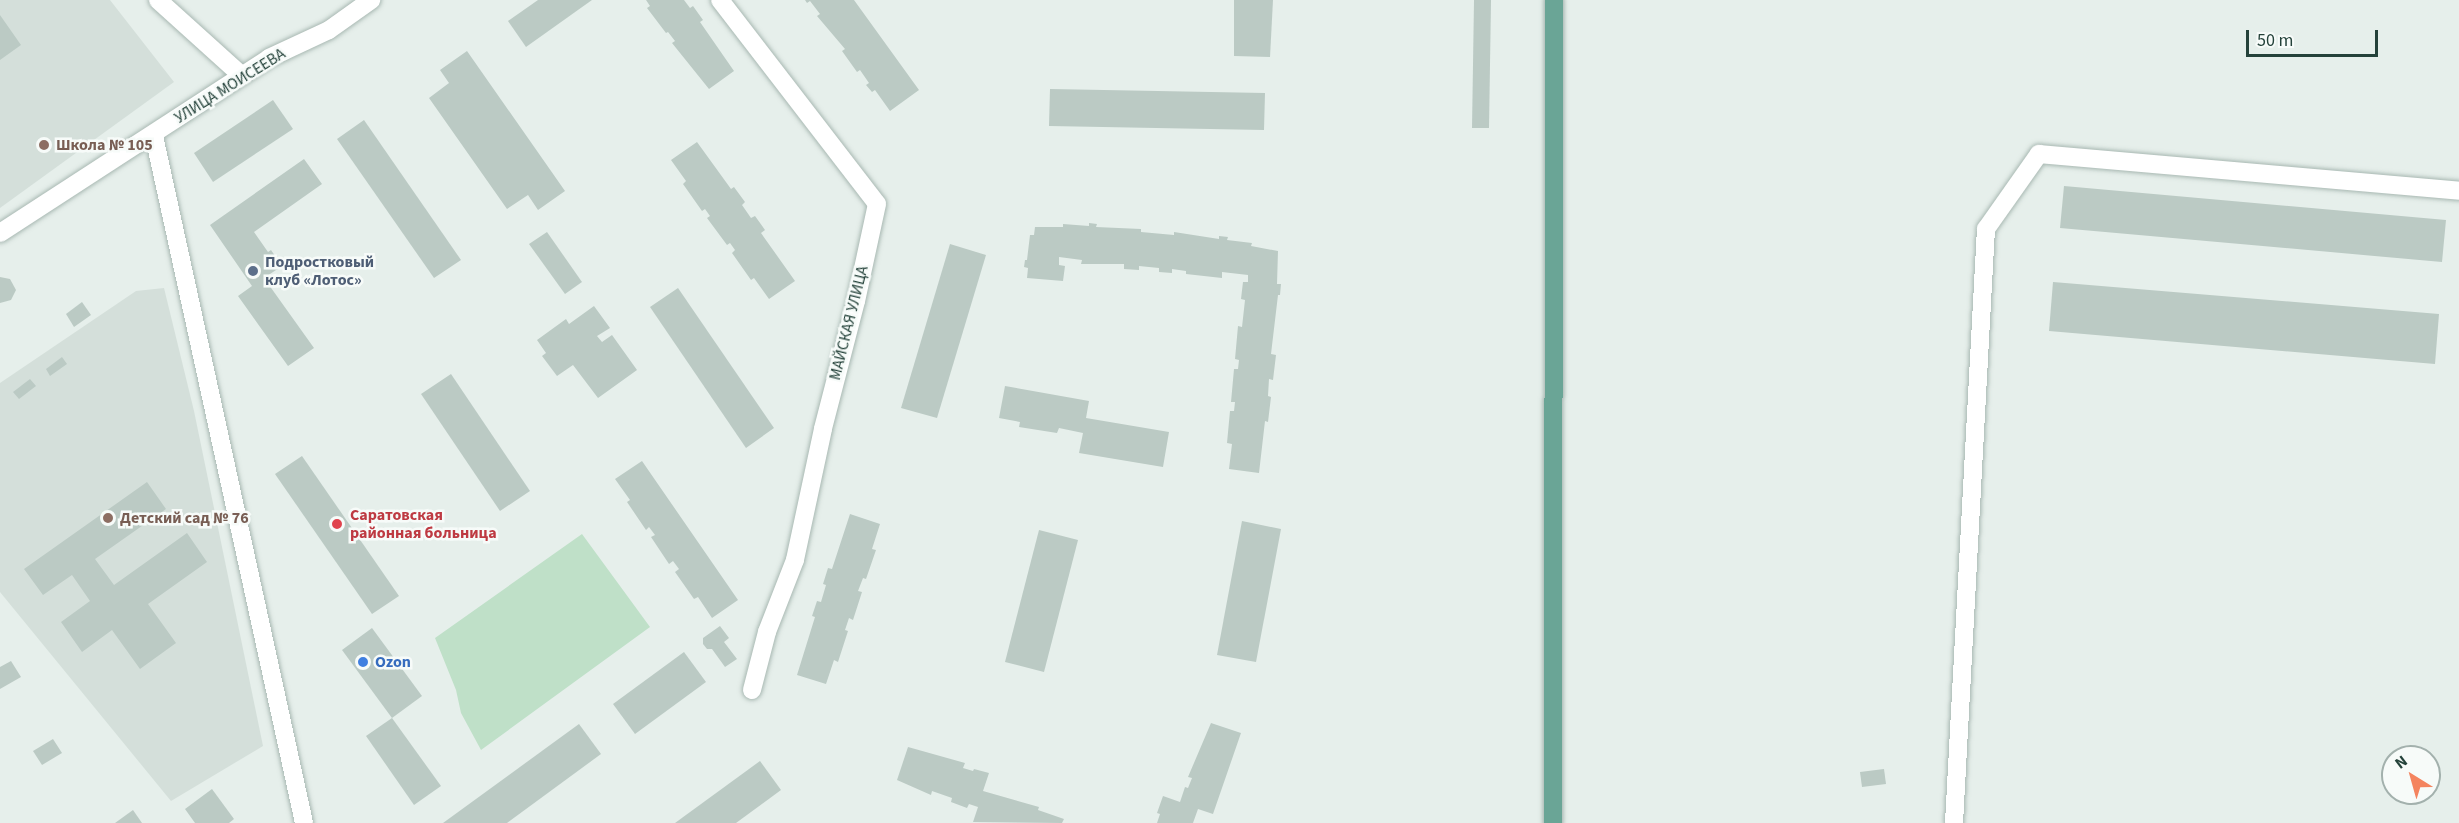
<!DOCTYPE html>
<meta charset="utf-8">
<style>
body{margin:0}
#map{position:relative;width:2459px;height:823px;overflow:hidden;background:#e6efeb;font-family:"Source Sans 3",sans-serif}
div>[style]{position:absolute}
[style*='--x']{left:calc(var(--x)*1px);top:calc(var(--y)*1px);width:calc(var(--w)*1px);rotate:calc(var(--a)*1deg)}
.built>*{inset:0;background:#d4dfda}
.green>*{inset:0;background:#bfe0c8}
.building>*{inset:0;background:#bbcac4}
.roads{filter:drop-shadow(0 0 2px #a8b8b2) drop-shadow(0 0 2px #a8b8b2)}
.minor>*{height:18px;margin:-9px;padding:0 9px;transform-origin:9px;border-radius:9px;background:#fff}
.major>*{height:18px;margin:-9px;padding:0 9px;transform-origin:9px;border-radius:9px;background:#6aa596}
.dots>*{width:16px;height:16px;translate:-50% -50%;box-sizing:border-box;border:3px solid #f7fbf9;border-radius:50%}
span{translate:-50% -50%;white-space:nowrap;text-align:center;line-height:1.15;-webkit-text-stroke:5px #f7fbf9;paint-order:stroke}
.street-label{font-size:16px;color:#24423a}
.education-label{font-size:16px;color:#785e54;font-weight:700}
.left{translate:0 -50%;text-align:left}
.service-label{font-size:16px;color:#4e5e75;font-weight:700}
.health-label{font-size:16px;color:#be3a42;font-weight:700}
.shop-label{font-size:16px;color:#366cbe;font-weight:700}
.north{position:absolute;left:2381px;top:745px;width:60px;height:60px;box-sizing:border-box;background:#f7fbf9;border:2px solid #a3b1ad;border-radius:50%;rotate:323deg;font-size:16px;font-weight:700;line-height:24px;text-align:center;color:#24423a}
.north::after{content:'';display:block;margin:auto;width:21px;height:27px;background:#f4845f;clip-path:polygon(50% 0,100% 100%,50% 72%,0 100%)}
.scale{position:absolute;left:2246px;top:30px;width:132px;height:27px;box-sizing:border-box;border:3px solid #24423a;border-top:0;padding-left:8px;font-size:18px;line-height:21px;white-space:nowrap;color:#24423a;-webkit-text-stroke:4px #f7fbf9;paint-order:stroke}
</style>
<div id="map">
<div class="built">
<div style="clip-path:polygon(0 0,110px 0,174px 82px,0 208px)"></div>
<div style="clip-path:polygon(164px 288px,194px 411px,263px 746px,171px 801px,0 592px,0 383px,136px 291px)"></div>
</div>
<div class="green">
<div style="clip-path:polygon(582px 534px,650px 627px,481px 750px,461px 713px,456px 690px,435px 638px)"></div>
</div>
<div class="building">
<div style="clip-path:polygon(538px 0,592px 0,526px 47px,508px 21px)"></div>
<div style="clip-path:polygon(646px 0,684px 0,690px 8px,693px 6px,703px 20px,700px 22px,734px 71px,709px 89px,672px 43px,675px 41px,668px 32px,666px 33px,647px 8px,650px 6px)"></div>
<div style="clip-path:polygon(805px 0,854px 0,919px 90px,890px 111px,875px 90px,872px 92px,866px 85px,869px 83px,860px 70px,857px 72px,842px 51px,845px 49px,817px 16px,820px 14px,810px 1px,807px 3px)"></div>
<div style="clip-path:polygon(1234px 0,1273px 0,1270px 57px,1234px 56px)"></div>
<div style="clip-path:polygon(1474px 0,1491px 0,1489px 128px,1472px 128px)"></div>
<div style="clip-path:polygon(0 15px,21px 45px,0 60px)"></div>
<div style="clip-path:polygon(467px 51px,565px 191px,538px 210px,528px 195px,507px 209px,429px 98px,449px 83px,440px 70px)"></div>
<div style="clip-path:polygon(1050px 89px,1265px 93px,1264px 130px,1049px 126px)"></div>
<div style="clip-path:polygon(273px 100px,293px 129px,213px 182px,194px 153px)"></div>
<div style="clip-path:polygon(364px 120px,461px 260px,434px 278px,337px 139px)"></div>
<div style="clip-path:polygon(697px 142px,731px 189px,734px 187px,745px 202px,742px 205px,751px 218px,755px 216px,765px 230px,761px 233px,795px 281px,769px 299px,754px 278px,751px 280px,732px 253px,735px 250px,730px 243px,727px 245px,707px 218px,710px 216px,705px 209px,702px 211px,683px 184px,686px 181px,671px 160px)"></div>
<div style="clip-path:polygon(304px 159px,322px 184px,254px 232px,268px 252px,271px 250px,282px 266px,264px 278px,314px 348px,288px 366px,238px 296px,252px 286px,210px 225px)"></div>
<div style="clip-path:polygon(2064px 186px,2446px 220px,2442px 262px,2060px 228px)"></div>
<div style="clip-path:polygon(1089px 223px,1097px 224px,1096px 227px,1141px 229px,1141px 232px,1174px 235px,1174px 232px,1219px 239px,1219px 236px,1228px 237px,1227px 240px,1252px 243px,1251px 246px,1278px 251px,1277px 284px,1281px 284px,1280px 295px,1278px 295px,1271px 354px,1276px 355px,1273px 380px,1269px 379px,1268px 396px,1271px 397px,1268px 422px,1265px 421px,1259px 473px,1229px 469px,1232px 444px,1227px 443px,1230px 411px,1234px 411px,1235px 402px,1231px 402px,1234px 369px,1238px 369px,1239px 360px,1235px 359px,1238px 326px,1242px 327px,1245px 300px,1241px 299px,1243px 282px,1248px 282px,1248px 275px,1222px 272px,1222px 278px,1186px 274px,1186px 271px,1172px 269px,1172px 273px,1159px 272px,1159px 268px,1139px 266px,1139px 270px,1124px 269px,1124px 264px,1081px 264px,1082px 260px,1059px 257px,1059px 265px,1065px 266px,1063px 281px,1027px 278px,1028px 268px,1024px 267px,1025px 260px,1027px 260px,1030px 235px,1034px 235px,1035px 227px,1063px 227px,1063px 224px,1089px 226px)"></div>
<div style="clip-path:polygon(547px 232px,582px 282px,565px 294px,529px 244px)"></div>
<div style="clip-path:polygon(950px 244px,986px 255px,937px 418px,901px 408px)"></div>
<div style="clip-path:polygon(0 277px,10px 279px,16px 290px,11px 300px,0 303px)"></div>
<div style="clip-path:polygon(2053px 282px,2439px 314px,2435px 364px,2049px 331px)"></div>
<div style="clip-path:polygon(678px 288px,774px 428px,746px 448px,650px 307px)"></div>
<div style="clip-path:polygon(82px 302px,91px 315px,74px 327px,66px 314px)"></div>
<div style="clip-path:polygon(594px 306px,610px 328px,597px 336px,602px 342px,612px 335px,637px 370px,598px 398px,573px 365px,557px 376px,542px 356px,546px 353px,537px 340px,566px 319px,569px 324px)"></div>
<div style="clip-path:polygon(62px 357px,67px 364px,50px 376px,46px 369px)"></div>
<div style="clip-path:polygon(451px 374px,530px 491px,500px 511px,421px 394px)"></div>
<div style="clip-path:polygon(30px 379px,36px 386px,19px 399px,13px 392px)"></div>
<div style="clip-path:polygon(1005px 386px,1089px 401px,1086px 418px,1169px 432px,1163px 467px,1079px 453px,1083px 433px,1059px 428px,1057px 433px,1019px 427px,1020px 422px,999px 418px)"></div>
<div style="clip-path:polygon(302px 456px,399px 596px,372px 614px,275px 474px)"></div>
<div style="clip-path:polygon(642px 461px,738px 600px,712px 618px,698px 597px,694px 599px,675px 572px,679px 569px,673px 561px,669px 564px,651px 537px,655px 535px,649px 527px,646px 530px,627px 502px,630px 500px,615px 479px)"></div>
<div style="clip-path:polygon(147px 482px,166px 509px,95px 559px,114px 585px,187px 533px,207px 562px,148px 604px,176px 643px,140px 669px,112px 630px,82px 652px,61px 622px,90px 601px,72px 575px,43px 595px,24px 569px)"></div>
<div style="clip-path:polygon(850px 514px,880px 524px,872px 549px,876px 550px,866px 579px,863px 578px,858px 591px,862px 592px,853px 620px,849px 618px,845px 630px,848px 631px,838px 662px,834px 660px,826px 684px,797px 675px,815px 617px,812px 616px,817px 601px,821px 602px,826px 585px,823px 584px,828px 568px,832px 569px)"></div>
<div style="clip-path:polygon(1242px 521px,1281px 529px,1256px 662px,1217px 655px)"></div>
<div style="clip-path:polygon(1039px 530px,1078px 540px,1044px 672px,1005px 662px)"></div>
<div style="clip-path:polygon(720px 626px,729px 638px,724px 642px,737px 659px,725px 667px,712px 649px,707px 649px,703px 644px,703px 638px)"></div>
<div style="clip-path:polygon(372px 628px,422px 696px,392px 718px,342px 650px)"></div>
<div style="clip-path:polygon(684px 652px,706px 682px,635px 734px,613px 704px)"></div>
<div style="clip-path:polygon(11px 661px,21px 677px,0 689px,0 667px)"></div>
<div style="clip-path:polygon(392px 718px,441px 786px,414px 805px,366px 736px)"></div>
<div style="clip-path:polygon(1211px 723px,1241px 733px,1213px 814px,1198px 809px,1193px 823px,1157px 823px,1160px 814px,1157px 813px,1163px 796px,1180px 802px,1185px 787px,1188px 788px,1192px 778px,1188px 777px)"></div>
<div style="clip-path:polygon(579px 724px,601px 754px,507px 823px,443px 823px)"></div>
<div style="clip-path:polygon(53px 739px,62px 753px,42px 765px,33px 751px)"></div>
<div style="clip-path:polygon(908px 747px,965px 763px,963px 768px,973px 771px,974px 769px,989px 773px,983px 791px,1039px 807px,1038px 810px,1064px 819px,1062px 823px,973px 822px,978px 807px,969px 804px,967px 808px,951px 802px,952px 798px,932px 791px,931px 795px,897px 780px)"></div>
<div style="clip-path:polygon(760px 761px,781px 790px,736px 823px,675px 823px)"></div>
<div style="clip-path:polygon(1884px 769px,1886px 784px,1862px 787px,1860px 772px)"></div>
<div style="clip-path:polygon(212px 789px,234px 819px,229px 823px,195px 823px,185px 809px)"></div>
<div style="clip-path:polygon(133px 810px,142px 823px,115px 823px)"></div>
</div>
<div class="roads">
<div class="minor">
<div style="--x:158;--y:0;--w:113;--a:42.1"></div>
<div style="--x:720;--y:0;--w:257;--a:52.4"></div>
<div style="--x:877;--y:204;--w:99;--a:102.2"></div>
<div style="--x:856;--y:301;--w:132;--a:104.5"></div>
<div style="--x:823;--y:429;--w:134;--a:102.1"></div>
<div style="--x:795;--y:560;--w:77;--a:111.3"></div>
<div style="--x:767;--y:632;--w:60;--a:104.5"></div>
<div style="--x:154;--y:136;--w:703;--a:77.68"></div>
<div style="--x:0;--y:233;--w:321;--a:-33"></div>
<div style="--x:269;--y:58;--w:66;--a:-25"></div>
<div style="--x:329;--y:30;--w:52;--a:-35.5"></div>
<div style="--x:1954;--y:823;--w:595;--a:-86.92"></div>
<div style="--x:1986;--y:229;--w:92;--a:-54.8"></div>
<div style="--x:2039;--y:154;--w:422;--a:5"></div>
</div>
<div class="major">
<div style="--x:1553;--y:823;--w:823;--a:-89.93"></div>
</div>
</div>
<div class="dots">
<div style="left:44px;top:145px;background:#8d6e63"></div>
<div style="left:253px;top:271px;background:#5c6f8a"></div>
<div style="left:108px;top:518px;background:#8d6e63"></div>
<div style="left:337px;top:524px;background:#e0444e"></div>
<div style="left:363px;top:662px;background:#3f7fe0"></div>
</div>
<div class="street-label">
<span style="left:230px;top:86px;rotate:-32deg">УЛИЦА МОИСЕЕВА</span>
<span style="left:849px;top:323px;rotate:-76deg">МАЙСКАЯ УЛИЦА</span>
</div>
<div class="education-label">
<span class="left" style="left:56px;top:145px">Школа № 105</span>
<span class="left" style="left:120px;top:518px">Детский сад № 76</span>
</div>
<div class="service-label">
<span class="left" style="left:265px;top:271px">Подростковый<br>клуб «Лотос»</span>
</div>
<div class="health-label">
<span class="left" style="left:350px;top:524px">Саратовская<br>районная больница</span>
</div>
<div class="shop-label">
<span class="left" style="left:375px;top:662px">Ozon</span>
</div>
<div class="north">N</div>
<div class="scale">50 m</div>
</div>
